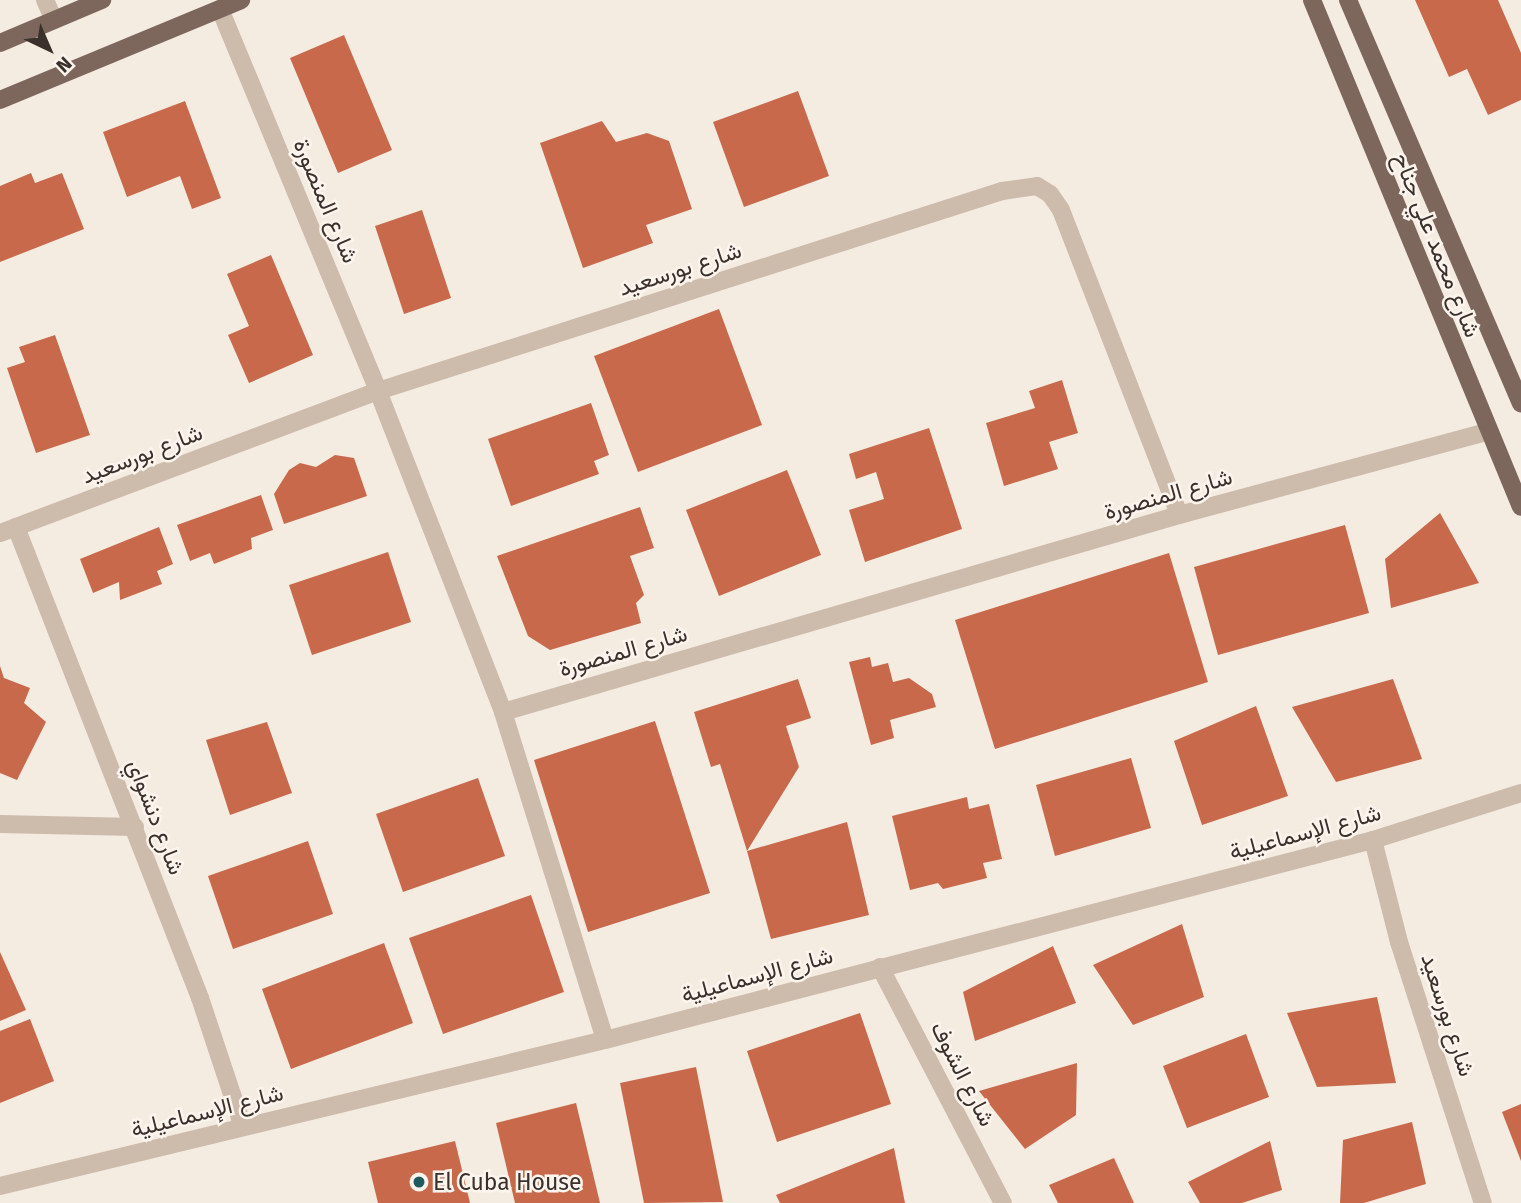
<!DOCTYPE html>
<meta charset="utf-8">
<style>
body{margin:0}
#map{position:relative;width:1521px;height:1203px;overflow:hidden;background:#f4ebe1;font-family:"Fira Sans",Vazirmatn,sans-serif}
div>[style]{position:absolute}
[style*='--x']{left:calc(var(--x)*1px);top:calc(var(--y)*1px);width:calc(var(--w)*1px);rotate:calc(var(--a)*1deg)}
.building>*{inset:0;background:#c8694b}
.minor>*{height:18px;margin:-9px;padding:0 9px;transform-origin:9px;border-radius:9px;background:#cdbbac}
.major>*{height:18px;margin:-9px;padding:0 9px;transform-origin:9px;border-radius:9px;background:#7d675c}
.dots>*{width:19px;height:19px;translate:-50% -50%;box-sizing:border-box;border:4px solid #fbf5ee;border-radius:50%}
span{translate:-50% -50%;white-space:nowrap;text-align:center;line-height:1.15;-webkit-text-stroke:5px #fbf5ee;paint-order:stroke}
.street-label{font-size:23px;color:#3b302b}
.poi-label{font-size:23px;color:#3b302b}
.left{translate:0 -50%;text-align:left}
.north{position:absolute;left:14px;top:14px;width:70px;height:70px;-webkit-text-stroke:5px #fbf5ee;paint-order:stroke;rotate:136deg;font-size:19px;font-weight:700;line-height:28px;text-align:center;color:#3b302b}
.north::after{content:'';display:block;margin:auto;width:24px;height:32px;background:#3b302b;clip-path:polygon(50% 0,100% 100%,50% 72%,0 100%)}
</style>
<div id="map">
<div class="building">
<div style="clip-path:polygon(1415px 0,1498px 0,1521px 53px,1521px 100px,1488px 115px,1467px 69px,1449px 77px)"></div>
<div style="clip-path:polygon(344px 35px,392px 150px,338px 173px,290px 58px)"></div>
<div style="clip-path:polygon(798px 91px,829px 176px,744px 207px,713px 122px)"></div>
<div style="clip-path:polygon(185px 101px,221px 198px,192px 209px,180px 176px,127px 197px,103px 132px)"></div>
<div style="clip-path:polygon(602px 121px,616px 142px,647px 133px,669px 141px,692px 209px,646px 225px,653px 243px,583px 268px,540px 143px)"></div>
<div style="clip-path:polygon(31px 173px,35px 183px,62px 173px,84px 229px,0 262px,0 186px)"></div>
<div style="clip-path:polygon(422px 210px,451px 298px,404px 314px,375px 226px)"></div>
<div style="clip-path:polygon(271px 255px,313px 355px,249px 383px,228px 335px,249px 326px,227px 274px)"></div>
<div style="clip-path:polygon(719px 309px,762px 425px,638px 472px,594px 356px)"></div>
<div style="clip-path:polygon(55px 335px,90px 435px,36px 453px,7px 368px,25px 362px,19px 347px)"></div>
<div style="clip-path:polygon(1062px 380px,1078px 433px,1049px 442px,1058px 469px,1004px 486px,986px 423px,1035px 408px,1029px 391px)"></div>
<div style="clip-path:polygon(591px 403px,609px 455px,594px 461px,599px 474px,511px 506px,488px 439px)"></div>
<div style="clip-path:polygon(929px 428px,962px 529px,865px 562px,849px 510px,884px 499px,876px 472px,856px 479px,849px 454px)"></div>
<div style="clip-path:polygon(335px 455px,354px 458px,367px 496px,284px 524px,274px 494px,289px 470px,300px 463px,316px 467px)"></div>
<div style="clip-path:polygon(787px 470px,821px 555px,719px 596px,686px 510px)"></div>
<div style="clip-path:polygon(261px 495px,273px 530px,251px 538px,252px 549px,214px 564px,210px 553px,190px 561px,177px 525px)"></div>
<div style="clip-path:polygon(640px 507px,654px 548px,630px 556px,644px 595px,636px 603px,641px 623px,550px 650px,528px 636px,497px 556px)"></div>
<div style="clip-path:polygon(1440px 513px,1479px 583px,1391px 608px,1385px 559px)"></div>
<div style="clip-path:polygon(1345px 525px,1369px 613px,1218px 655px,1194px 567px)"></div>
<div style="clip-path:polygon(159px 527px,173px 564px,157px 571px,162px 584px,120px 600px,119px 582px,93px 593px,80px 559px)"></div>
<div style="clip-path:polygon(388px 552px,411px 622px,312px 655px,289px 585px)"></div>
<div style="clip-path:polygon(1169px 553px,1208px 682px,995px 749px,955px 620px)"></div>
<div style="clip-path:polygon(870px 657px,872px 667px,888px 663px,893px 682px,909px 678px,932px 694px,936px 707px,890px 720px,894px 738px,871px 745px,849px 662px)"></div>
<div style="clip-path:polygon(0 666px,4px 678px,30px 688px,24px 703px,46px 722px,17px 780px,0 773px)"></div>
<div style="clip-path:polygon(798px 679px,811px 718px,786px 726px,799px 767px,747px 851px,720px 764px,711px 767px,694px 712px)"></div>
<div style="clip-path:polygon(1393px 679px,1422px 759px,1336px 782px,1292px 707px)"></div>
<div style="clip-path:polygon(1256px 706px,1288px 796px,1202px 825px,1174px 741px)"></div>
<div style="clip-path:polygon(655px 721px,710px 893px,588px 932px,534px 760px)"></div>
<div style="clip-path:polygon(267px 722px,292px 793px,230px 815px,206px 740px)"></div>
<div style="clip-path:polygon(1131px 758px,1151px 828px,1055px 856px,1036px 785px)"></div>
<div style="clip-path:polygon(478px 778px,505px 856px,403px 892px,376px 814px)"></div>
<div style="clip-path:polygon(967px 797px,969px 809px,989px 804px,1002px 859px,983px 863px,987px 878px,943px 889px,938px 883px,910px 890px,892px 816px)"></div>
<div style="clip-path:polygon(847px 822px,869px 915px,771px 939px,747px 851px)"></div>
<div style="clip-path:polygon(308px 841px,333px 914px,233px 949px,208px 876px)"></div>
<div style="clip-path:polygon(531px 895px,564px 992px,443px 1034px,409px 938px)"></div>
<div style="clip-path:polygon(1182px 924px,1204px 997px,1133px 1025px,1093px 965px)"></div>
<div style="clip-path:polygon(384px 943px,413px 1023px,291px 1069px,262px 989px)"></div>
<div style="clip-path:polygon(1053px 946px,1076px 1003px,975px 1041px,963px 992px)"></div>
<div style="clip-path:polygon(0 952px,26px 1010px,0 1021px)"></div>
<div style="clip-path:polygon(1377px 997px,1396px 1083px,1317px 1087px,1287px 1013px)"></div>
<div style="clip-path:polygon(860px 1013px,891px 1104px,777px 1142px,747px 1051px)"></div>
<div style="clip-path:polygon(30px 1019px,54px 1081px,0 1103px,0 1031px)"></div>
<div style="clip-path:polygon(1246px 1034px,1269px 1097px,1187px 1128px,1163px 1066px)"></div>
<div style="clip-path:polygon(1077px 1063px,1076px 1115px,1025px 1149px,979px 1091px)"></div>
<div style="clip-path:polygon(696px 1067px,723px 1202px,644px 1203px,620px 1083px)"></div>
<div style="clip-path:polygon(576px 1103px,600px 1203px,515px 1203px,496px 1123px)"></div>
<div style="clip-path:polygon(1521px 1104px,1521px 1161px,1502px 1112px)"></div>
<div style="clip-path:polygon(1412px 1122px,1426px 1184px,1364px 1203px,1340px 1203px,1343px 1140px)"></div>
<div style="clip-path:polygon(455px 1141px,470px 1203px,378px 1203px,368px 1162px)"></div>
<div style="clip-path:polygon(1270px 1141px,1282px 1190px,1242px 1203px,1200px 1203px,1188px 1182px)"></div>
<div style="clip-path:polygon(894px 1148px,905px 1203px,780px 1203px,776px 1195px)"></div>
<div style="clip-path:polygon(1114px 1158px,1134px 1203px,1058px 1203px,1049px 1185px)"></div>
</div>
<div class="minor">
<div style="--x:45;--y:0;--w:22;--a:66"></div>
<div style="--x:220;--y:9;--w:413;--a:67.5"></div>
<div style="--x:378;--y:391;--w:344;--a:68.7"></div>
<div style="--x:503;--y:712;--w:704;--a:-16.25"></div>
<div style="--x:1179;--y:515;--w:318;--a:-15.1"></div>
<div style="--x:16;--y:527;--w:506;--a:68.66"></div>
<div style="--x:200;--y:998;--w:136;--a:71.6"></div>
<div style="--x:0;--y:533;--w:404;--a:-20.6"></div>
<div style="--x:378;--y:391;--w:655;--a:-17.77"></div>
<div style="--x:1002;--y:191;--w:35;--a:-8"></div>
<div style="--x:1037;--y:186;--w:15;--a:32"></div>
<div style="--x:1050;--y:194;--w:19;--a:55"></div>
<div style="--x:1061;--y:210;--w:327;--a:68.8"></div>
<div style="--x:503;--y:712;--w:343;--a:72.7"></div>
<div style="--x:0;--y:824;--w:135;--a:1.3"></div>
<div style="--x:1373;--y:840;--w:105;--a:75.7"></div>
<div style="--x:1399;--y:942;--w:274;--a:72.2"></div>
<div style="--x:880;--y:967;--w:266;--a:62.5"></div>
<div style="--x:0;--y:1186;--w:622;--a:-13.57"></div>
<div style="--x:605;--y:1040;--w:794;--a:-14.6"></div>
<div style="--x:1373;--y:840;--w:155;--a:-17.6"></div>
</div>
<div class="major">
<div style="--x:1312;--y:0;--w:548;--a:67.6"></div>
<div style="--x:1348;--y:0;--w:439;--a:66.8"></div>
<div style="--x:0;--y:43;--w:111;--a:-22.9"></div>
<div style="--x:0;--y:100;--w:261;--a:-22.5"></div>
</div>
<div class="dots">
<div style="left:419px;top:1182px;background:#1f5a5e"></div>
</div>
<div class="street-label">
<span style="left:326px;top:201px;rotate:67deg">شارع المنصورة</span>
<span style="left:1437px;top:245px;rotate:68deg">شارع محمد علي جناح</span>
<span style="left:680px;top:269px;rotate:-18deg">شارع بورسعيد</span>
<span style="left:142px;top:454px;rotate:-21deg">شارع بورسعيد</span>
<span style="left:1168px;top:494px;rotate:-16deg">شارع المنصورة</span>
<span style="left:623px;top:651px;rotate:-16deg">شارع المنصورة</span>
<span style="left:156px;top:817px;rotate:69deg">شارع دنشواي</span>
<span style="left:1305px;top:832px;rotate:-15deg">شارع الإسماعيلية</span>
<span style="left:757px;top:975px;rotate:-15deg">شارع الإسماعيلية</span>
<span style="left:1448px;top:1015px;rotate:72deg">شارع بورسعيد</span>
<span style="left:963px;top:1074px;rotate:63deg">شارع الشوف</span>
<span style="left:207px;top:1111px;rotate:-14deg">شارع الإسماعيلية</span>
</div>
<div class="poi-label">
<span class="left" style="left:433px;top:1182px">El Cuba House</span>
</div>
<div class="north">N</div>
</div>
